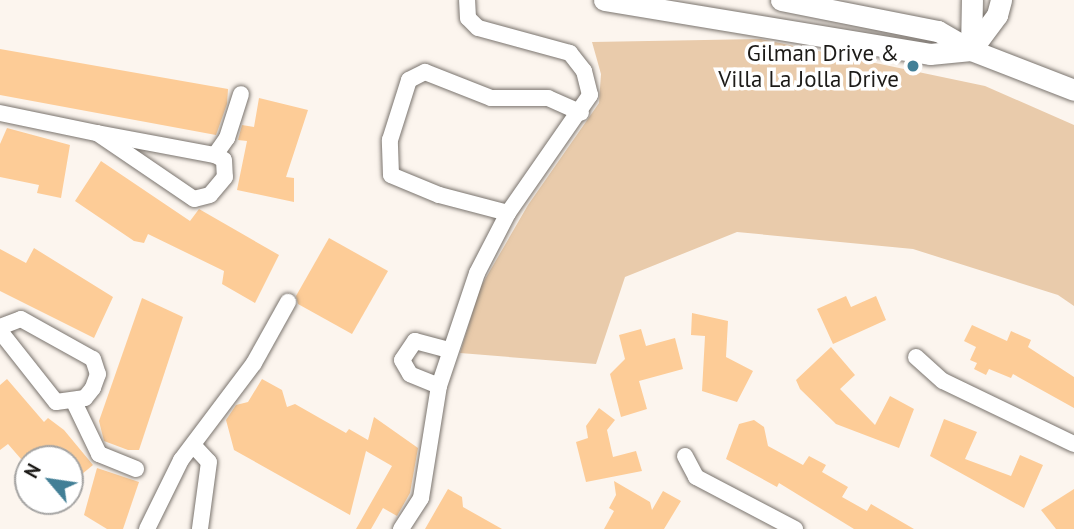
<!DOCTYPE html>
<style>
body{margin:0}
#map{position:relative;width:1074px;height:529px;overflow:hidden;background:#fcf5ee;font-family:"PT Sans",sans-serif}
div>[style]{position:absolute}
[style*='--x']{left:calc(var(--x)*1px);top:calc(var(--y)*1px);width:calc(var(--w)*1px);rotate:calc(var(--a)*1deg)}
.green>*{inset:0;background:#e9cbab}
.building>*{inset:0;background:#fdcc97}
.roads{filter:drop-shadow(0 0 2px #7a746e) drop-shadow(0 0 2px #7a746e)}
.minor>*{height:16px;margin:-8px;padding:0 8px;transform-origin:8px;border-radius:8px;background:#fff}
.major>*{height:21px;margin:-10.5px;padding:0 10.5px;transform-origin:10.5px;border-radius:10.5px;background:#fff}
.dots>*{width:19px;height:19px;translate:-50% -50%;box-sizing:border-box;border:4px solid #fff;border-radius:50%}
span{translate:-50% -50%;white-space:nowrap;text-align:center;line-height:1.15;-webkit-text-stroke:7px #fff;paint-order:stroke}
.poi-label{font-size:23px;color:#1d1b18}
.right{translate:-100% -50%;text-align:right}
.north{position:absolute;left:14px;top:445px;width:70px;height:70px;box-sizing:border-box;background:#fff;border:2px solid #a5a4a3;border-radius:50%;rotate:299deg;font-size:19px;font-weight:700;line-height:28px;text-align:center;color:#1d1b18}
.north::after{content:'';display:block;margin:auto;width:24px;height:32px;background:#427f96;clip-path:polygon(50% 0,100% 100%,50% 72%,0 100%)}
</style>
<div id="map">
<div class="green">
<div style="clip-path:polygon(761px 39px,985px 86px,1074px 125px,1074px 306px,1058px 295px,913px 249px,737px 232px,625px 277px,596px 364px,460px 353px,480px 288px,528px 205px,599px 103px,601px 74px,592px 42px)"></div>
</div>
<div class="building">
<div style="clip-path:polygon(0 49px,228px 89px,227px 104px,216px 135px,0 95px)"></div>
<div style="clip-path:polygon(259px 98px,308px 110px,286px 177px,294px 178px,294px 202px,237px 190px,247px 141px,238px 140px,242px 125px,254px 127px)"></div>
<div style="clip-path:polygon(7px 128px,70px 145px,61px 198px,37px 193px,39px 185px,0 177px,0 144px)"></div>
<div style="clip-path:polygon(101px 161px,190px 221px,199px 209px,279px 255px,255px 303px,222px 284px,224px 271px,148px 234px,144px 243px,134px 241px,75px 201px)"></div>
<div style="clip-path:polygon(329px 238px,388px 271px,352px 334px,298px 304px,296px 296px)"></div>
<div style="clip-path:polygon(34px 248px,113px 297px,94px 338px,0 291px,0 249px,26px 263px)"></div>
<div style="clip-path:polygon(846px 296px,851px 307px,876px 296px,886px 320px,833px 344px,817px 309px)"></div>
<div style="clip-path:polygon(142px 298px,183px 317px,139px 450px,128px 450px,104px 441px,99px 421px)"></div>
<div style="clip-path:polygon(692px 313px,728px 321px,726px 357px,753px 371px,737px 402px,702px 391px,705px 336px,691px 335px)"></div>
<div style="clip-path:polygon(972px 325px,1007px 341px,1011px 331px,1031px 340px,1028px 347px,1074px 377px,1074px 408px,1013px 374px,1011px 378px,989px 369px,986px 375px,974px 369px,977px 363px,970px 360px,976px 347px,964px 341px)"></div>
<div style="clip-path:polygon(641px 329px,646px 346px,675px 338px,683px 369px,639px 381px,647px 409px,621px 417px,610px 374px,625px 359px,619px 335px)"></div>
<div style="clip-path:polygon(831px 347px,855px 375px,840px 389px,875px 425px,890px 396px,914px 409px,899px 448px,836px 424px,800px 389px,796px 380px)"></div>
<div style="clip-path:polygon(7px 379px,44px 422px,48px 418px,64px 430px,93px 465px,70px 484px,70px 459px,21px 459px,8px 444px,0 450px,0 385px)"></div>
<div style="clip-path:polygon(262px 379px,282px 390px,287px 407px,295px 404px,346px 433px,349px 429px,368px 440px,374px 417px,418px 448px,410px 493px,397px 516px,383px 508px,371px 529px,356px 529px,392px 466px,366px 451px,350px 515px,234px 450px,226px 420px,236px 405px,248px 402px)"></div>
<div style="clip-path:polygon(599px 408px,615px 420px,607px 430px,613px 457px,636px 451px,642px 471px,586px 482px,576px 442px,588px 438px,586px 426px)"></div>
<div style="clip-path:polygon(944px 419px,977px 432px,965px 459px,1011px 476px,1020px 455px,1043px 465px,1024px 508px,930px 456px)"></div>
<div style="clip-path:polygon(754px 420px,764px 427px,768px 446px,803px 465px,809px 456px,826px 465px,822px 472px,848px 487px,842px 497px,867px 511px,871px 504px,914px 529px,854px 529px,779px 483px,777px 487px,726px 459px,739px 424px)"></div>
<div style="clip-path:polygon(97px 468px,139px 482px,123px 529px,107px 529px,84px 515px)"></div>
<div style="clip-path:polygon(614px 481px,650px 502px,652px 510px,663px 491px,681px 501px,664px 529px,604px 529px,614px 511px,609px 508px,616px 495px)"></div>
<div style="clip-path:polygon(448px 489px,462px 497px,463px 507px,502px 529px,425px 529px)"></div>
<div style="clip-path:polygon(1074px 489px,1074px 529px,1056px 529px,1041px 510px)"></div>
</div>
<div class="roads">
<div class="minor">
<div style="--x:0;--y:113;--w:99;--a:11.7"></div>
<div style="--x:97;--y:133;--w:120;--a:10.6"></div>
<div style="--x:215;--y:155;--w:10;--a:29"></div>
<div style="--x:224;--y:160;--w:17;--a:87"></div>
<div style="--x:225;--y:177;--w:23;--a:130"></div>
<div style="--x:210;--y:195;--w:16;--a:166"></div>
<div style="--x:194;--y:199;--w:117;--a:-145.8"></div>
<div style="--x:215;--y:155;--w:21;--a:-55"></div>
<div style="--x:227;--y:138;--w:46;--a:-72.3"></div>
<div style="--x:508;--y:213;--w:71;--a:-165.4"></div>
<div style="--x:439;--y:195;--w:52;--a:-157.4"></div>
<div style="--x:391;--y:175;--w:35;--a:-92"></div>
<div style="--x:390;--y:140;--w:63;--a:-72.4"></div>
<div style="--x:409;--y:80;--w:18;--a:-27"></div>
<div style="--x:425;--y:72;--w:71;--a:21.5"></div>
<div style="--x:491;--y:98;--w:57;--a:0"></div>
<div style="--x:548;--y:98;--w:36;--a:24"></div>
<div style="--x:0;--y:327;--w:22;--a:-21"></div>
<div style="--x:21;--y:319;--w:82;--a:29.1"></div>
<div style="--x:93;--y:359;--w:16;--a:72"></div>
<div style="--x:98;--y:374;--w:15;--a:110"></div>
<div style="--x:93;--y:388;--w:13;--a:129"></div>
<div style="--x:85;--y:398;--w:29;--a:172"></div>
<div style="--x:56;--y:402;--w:90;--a:-128.3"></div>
<div style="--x:916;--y:357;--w:36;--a:42"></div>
<div style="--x:943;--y:381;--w:145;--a:25.7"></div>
<div style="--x:439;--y:386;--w:31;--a:-158"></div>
<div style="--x:410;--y:374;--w:16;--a:-120"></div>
<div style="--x:402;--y:360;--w:23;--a:-56"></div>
<div style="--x:415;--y:341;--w:34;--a:15"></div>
<div style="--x:74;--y:402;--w:58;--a:64.3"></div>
<div style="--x:99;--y:454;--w:40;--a:22"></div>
<div style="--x:193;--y:445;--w:23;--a:47"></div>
<div style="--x:209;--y:462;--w:68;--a:97.7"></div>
<div style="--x:685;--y:456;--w:24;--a:62"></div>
<div style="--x:696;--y:477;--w:112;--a:27.7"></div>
<div style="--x:147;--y:529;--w:77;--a:-63.8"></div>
<div style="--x:181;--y:460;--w:121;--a:-53"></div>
<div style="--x:254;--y:363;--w:70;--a:-60.9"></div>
<div style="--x:401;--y:529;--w:37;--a:-57"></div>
<div style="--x:421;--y:498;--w:113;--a:-80.9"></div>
<div style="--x:439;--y:386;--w:119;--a:-71.4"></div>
<div style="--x:477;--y:273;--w:68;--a:-62.7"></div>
<div style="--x:508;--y:213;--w:144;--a:-55.2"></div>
<div style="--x:590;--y:95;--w:25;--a:-104"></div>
<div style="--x:584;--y:71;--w:23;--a:-128"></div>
<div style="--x:570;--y:53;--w:95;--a:-164.8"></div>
<div style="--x:478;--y:28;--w:14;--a:-135"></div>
<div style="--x:468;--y:18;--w:18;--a:-93"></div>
</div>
<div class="major">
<div style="--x:604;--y:0;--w:330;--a:9.4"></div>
<div style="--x:930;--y:54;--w:41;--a:-5.6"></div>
<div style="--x:781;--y:0;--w:160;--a:11.2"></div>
<div style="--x:938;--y:31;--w:38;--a:30"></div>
<div style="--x:971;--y:50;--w:110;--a:21.2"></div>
<div style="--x:971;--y:50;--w:44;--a:-53.4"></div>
<div style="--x:997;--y:15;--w:16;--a:-75"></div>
<div style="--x:971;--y:50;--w:50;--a:-88.9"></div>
</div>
</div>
<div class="dots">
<div style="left:913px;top:66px;background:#427f96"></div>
</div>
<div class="poi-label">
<span class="right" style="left:899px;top:66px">Gilman Drive &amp;<br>Villa La Jolla Drive</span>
</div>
<div class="north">N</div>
</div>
